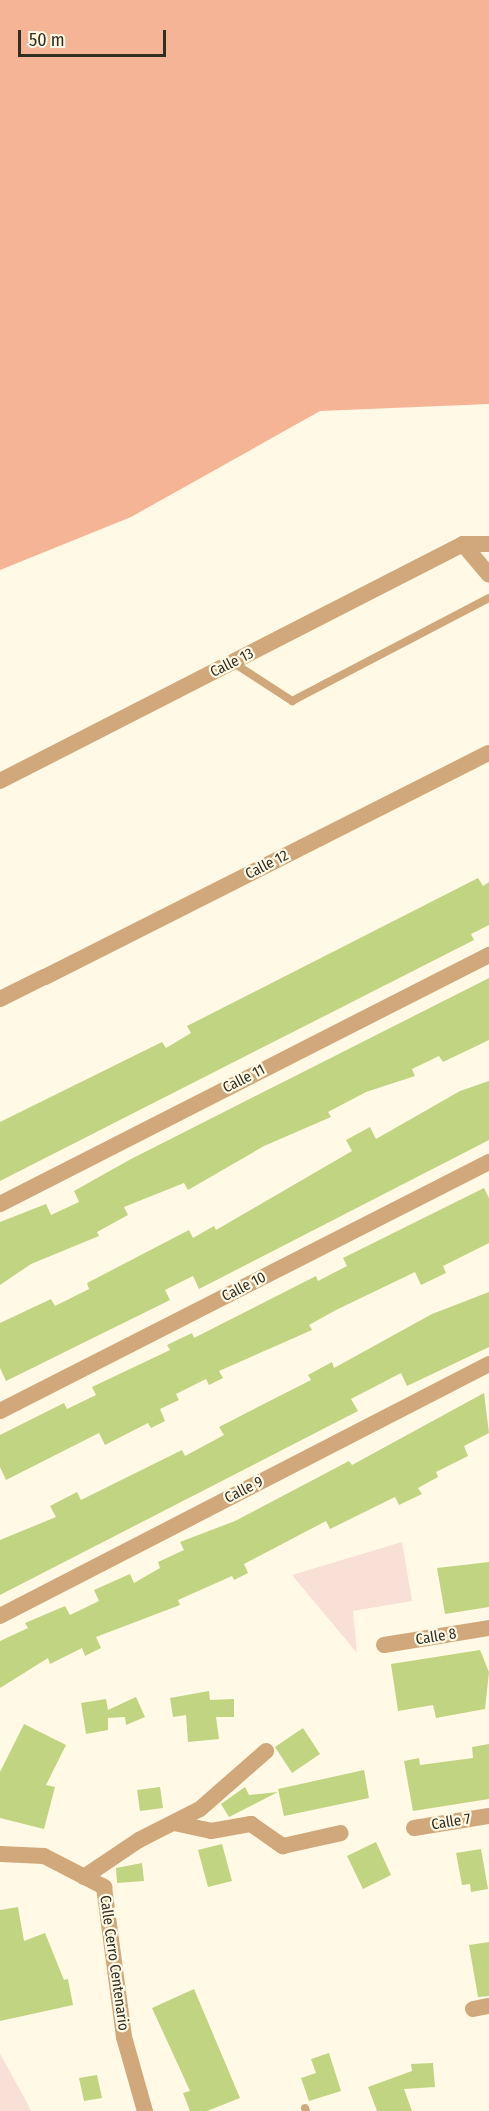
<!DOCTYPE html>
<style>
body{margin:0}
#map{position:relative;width:489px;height:2111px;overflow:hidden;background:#fff9e5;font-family:"Fira Sans Condensed",sans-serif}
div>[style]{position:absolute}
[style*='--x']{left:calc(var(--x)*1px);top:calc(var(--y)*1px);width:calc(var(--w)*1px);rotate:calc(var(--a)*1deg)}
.green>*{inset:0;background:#f9e0d6}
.forest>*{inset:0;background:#f6b497}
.building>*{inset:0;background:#c1d481}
.lane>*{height:8px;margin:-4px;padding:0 4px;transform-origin:4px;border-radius:4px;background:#d0a87b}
.street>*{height:16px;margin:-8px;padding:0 8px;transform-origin:8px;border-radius:8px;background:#d0a87b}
span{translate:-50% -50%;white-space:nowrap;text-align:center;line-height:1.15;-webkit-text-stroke:4.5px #fff9e5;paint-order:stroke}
.street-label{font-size:15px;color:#322e21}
.scale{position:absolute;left:18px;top:30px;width:148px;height:27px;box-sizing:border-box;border:3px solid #322e21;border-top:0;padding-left:8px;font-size:18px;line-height:21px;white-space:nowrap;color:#322e21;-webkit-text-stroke:4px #fff9e5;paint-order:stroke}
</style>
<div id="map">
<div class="green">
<div style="clip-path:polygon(402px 1542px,412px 1601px,353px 1611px,357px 1653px,292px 1575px)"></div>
<div style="clip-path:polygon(0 2054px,24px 2097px,31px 2111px,0 2111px)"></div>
</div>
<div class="forest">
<div style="clip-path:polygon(0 0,489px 0,489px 404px,320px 411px,131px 517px,0 570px)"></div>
</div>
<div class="building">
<div style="clip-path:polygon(478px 878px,483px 886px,489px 882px,489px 925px,471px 934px,474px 940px,0 1181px,0 1122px,162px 1042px,166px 1048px,191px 1033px,187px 1026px)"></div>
<div style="clip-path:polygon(489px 978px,489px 1040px,443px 1062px,439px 1056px,412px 1069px,415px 1076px,366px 1092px,328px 1112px,331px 1117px,264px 1146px,188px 1190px,184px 1183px,124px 1207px,128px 1215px,97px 1232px,99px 1236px,31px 1264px,0 1285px,0 1222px,46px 1204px,51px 1215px,79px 1202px,74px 1191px,131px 1159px)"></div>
<div style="clip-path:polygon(489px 1081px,489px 1140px,199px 1289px,193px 1276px,165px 1290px,170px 1300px,6px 1381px,0 1368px,0 1323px,51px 1299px,55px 1306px,89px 1289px,87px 1283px,189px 1230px,193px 1238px,214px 1226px,216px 1230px,352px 1151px,346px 1140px,370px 1127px,376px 1139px,460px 1091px)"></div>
<div style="clip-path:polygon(484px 1188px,489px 1198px,489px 1243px,443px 1266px,446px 1273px,421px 1285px,415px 1272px,336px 1310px,309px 1325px,312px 1330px,219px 1371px,223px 1378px,209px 1385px,206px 1379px,176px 1394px,179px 1400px,160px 1409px,165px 1421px,151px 1428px,148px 1423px,105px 1445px,99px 1433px,6px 1480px,0 1467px,0 1435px,64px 1403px,67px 1409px,96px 1395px,92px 1387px,170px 1350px,167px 1345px,192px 1333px,194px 1338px,316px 1276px,318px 1281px,347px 1266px,343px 1258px)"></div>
<div style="clip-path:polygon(489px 1292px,489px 1347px,407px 1386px,401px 1373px,351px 1399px,358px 1411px,0 1595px,0 1540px,56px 1517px,50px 1506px,77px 1492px,81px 1500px,182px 1450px,185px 1456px,224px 1435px,219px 1427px,311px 1380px,308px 1375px,332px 1362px,334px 1368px,432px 1314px)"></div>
<div style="clip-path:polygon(484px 1393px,489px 1433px,464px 1446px,468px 1456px,436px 1472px,438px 1477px,418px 1488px,422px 1494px,399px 1505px,395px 1497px,330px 1529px,326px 1521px,244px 1564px,248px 1573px,234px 1580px,232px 1576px,178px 1600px,180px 1605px,96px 1637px,101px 1648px,85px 1656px,82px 1648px,50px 1664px,48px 1658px,0 1688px,0 1641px,28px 1628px,25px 1623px,65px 1606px,70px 1615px,99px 1601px,94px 1590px,130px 1574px,134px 1583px,160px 1568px,158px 1562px,184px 1550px,180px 1542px,235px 1521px,349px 1461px,352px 1465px)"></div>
<div style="clip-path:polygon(489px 1562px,489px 1607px,445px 1614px,437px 1568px)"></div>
<div style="clip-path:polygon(480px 1650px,489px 1672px,485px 1709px,436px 1718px,433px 1705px,398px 1711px,391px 1664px)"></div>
<div style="clip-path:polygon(209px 1691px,210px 1700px,234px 1699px,234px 1717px,216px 1717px,219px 1739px,188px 1742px,186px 1715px,173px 1717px,170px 1698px)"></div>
<div style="clip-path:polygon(136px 1697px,145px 1717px,126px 1725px,125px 1717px,108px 1718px,108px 1730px,86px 1734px,81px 1703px,106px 1699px,108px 1710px)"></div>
<div style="clip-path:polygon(24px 1724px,66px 1745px,46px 1785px,55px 1787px,44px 1829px,0 1818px,0 1772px)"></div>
<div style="clip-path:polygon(303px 1728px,320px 1754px,292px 1773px,275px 1747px)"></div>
<div style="clip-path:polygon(489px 1744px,489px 1799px,413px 1811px,404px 1761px,419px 1758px,420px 1765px,473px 1758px,472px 1747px)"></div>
<div style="clip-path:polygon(364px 1770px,369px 1798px,284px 1816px,278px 1789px)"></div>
<div style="clip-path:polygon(160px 1787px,163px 1808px,140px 1811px,137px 1790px)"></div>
<div style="clip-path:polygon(245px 1787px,249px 1795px,278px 1792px,229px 1817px,221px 1804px)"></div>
<div style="clip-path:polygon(376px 1842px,391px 1875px,363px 1889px,347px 1856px)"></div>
<div style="clip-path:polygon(222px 1844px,232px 1881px,208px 1887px,198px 1850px)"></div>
<div style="clip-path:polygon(481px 1849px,488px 1889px,471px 1892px,470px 1884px,462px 1885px,456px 1853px)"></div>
<div style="clip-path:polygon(142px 1863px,144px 1881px,117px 1883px,116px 1868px)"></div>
<div style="clip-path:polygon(18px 1907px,24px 1941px,45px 1933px,64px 1980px,68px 1979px,73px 2005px,0 2021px,0 1910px)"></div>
<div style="clip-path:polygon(489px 1942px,489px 1996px,478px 1997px,469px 1945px)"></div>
<div style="clip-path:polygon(194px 1989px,240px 2098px,207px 2111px,190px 2111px,183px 2093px,190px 2091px,152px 2008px)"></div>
<div style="clip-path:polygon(329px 2053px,341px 2091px,309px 2101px,301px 2078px,316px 2073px,311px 2059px)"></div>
<div style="clip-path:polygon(433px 2063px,435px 2087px,404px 2089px,412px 2111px,377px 2111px,368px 2087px,412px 2071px,411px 2064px)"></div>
<div style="clip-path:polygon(97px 2075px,102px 2098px,84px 2101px,79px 2078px)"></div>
</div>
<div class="lane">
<div style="--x:232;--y:662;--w:72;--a:33"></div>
<div style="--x:292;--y:701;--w:222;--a:-27.6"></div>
<div style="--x:305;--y:2108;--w:3;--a:72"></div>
</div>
<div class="street">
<div style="--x:463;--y:544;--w:40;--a:50"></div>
<div style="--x:0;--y:781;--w:520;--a:-27.11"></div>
<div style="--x:463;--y:544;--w:26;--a:0"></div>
<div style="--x:45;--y:977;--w:497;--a:-26.8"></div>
<div style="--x:0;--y:999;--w:49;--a:-26.6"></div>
<div style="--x:0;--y:1204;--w:549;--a:-26.99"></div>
<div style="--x:0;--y:1411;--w:549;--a:-26.99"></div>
<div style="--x:0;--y:1616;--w:550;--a:-27.26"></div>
<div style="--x:384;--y:1645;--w:106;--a:-9.2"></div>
<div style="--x:174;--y:1823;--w:38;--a:12"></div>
<div style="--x:211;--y:1831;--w:41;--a:-9.9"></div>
<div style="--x:251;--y:1824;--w:39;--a:35"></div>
<div style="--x:283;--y:1846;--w:59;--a:-12.6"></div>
<div style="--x:414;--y:1828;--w:76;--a:-9.1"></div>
<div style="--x:0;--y:1854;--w:44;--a:2.6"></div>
<div style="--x:44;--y:1856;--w:68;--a:27.3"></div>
<div style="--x:104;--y:1887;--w:151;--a:82.4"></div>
<div style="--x:124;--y:2037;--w:77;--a:74.2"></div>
<div style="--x:84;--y:1877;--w:66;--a:-33.9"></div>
<div style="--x:139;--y:1840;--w:68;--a:-26.9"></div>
<div style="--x:200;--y:1809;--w:88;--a:-41.3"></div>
<div style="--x:473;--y:2009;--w:16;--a:-11"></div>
</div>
<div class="street-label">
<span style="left:232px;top:663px;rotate:-27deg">Calle 13</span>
<span style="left:267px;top:865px;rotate:-27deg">Calle 12</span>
<span style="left:244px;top:1079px;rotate:-27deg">Calle 11</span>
<span style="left:244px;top:1287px;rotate:-27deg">Calle 10</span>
<span style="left:244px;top:1490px;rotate:-27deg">Calle 9</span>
<span style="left:436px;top:1637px;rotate:-9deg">Calle 8</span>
<span style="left:451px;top:1822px;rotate:-9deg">Calle 7</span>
<span style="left:114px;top:1963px;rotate:82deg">Calle Cerro Centenario</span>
</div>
<div class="scale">50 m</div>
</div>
